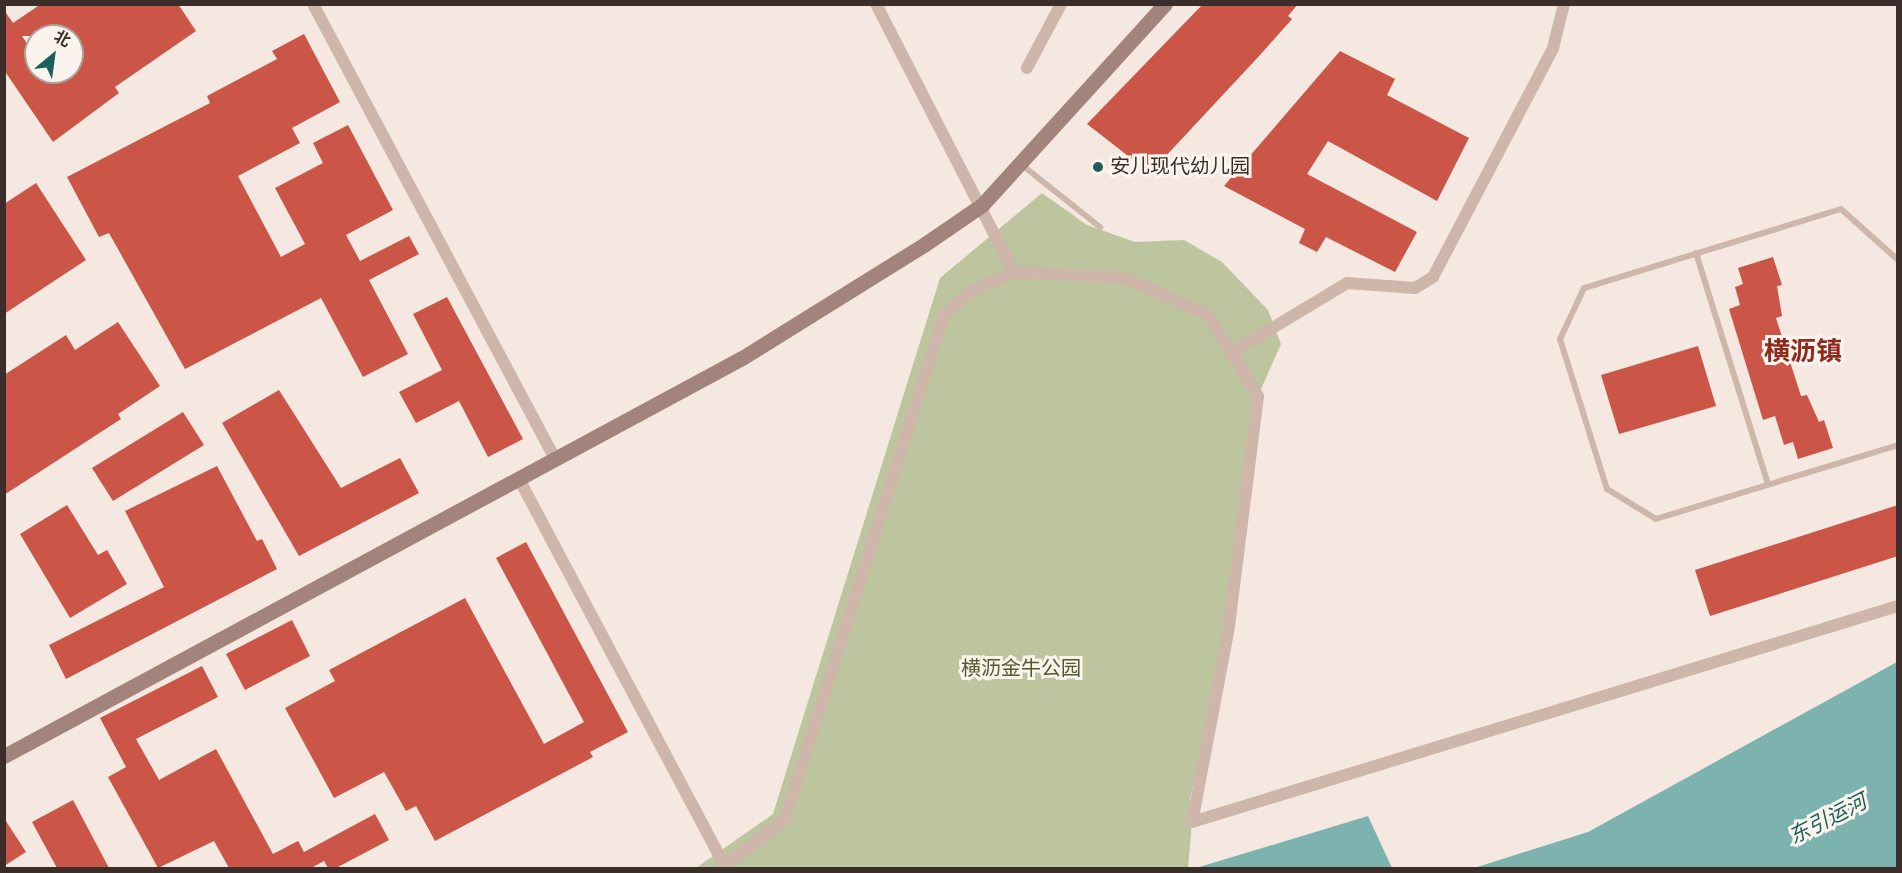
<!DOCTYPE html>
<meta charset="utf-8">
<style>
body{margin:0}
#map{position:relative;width:1902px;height:873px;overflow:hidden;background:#f4e8e0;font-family:"Sofia Sans Condensed","Noto Sans SC",sans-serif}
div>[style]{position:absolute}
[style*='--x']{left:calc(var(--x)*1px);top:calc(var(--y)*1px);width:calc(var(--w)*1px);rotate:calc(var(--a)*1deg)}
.green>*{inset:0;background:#bdc59f}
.water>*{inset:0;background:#7db3ae}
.building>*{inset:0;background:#cb5547}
.lane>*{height:6px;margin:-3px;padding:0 3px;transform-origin:3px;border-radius:3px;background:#ceb6ab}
.street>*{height:12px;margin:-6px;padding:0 6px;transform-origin:6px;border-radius:6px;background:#ceb6ab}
.secondary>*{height:15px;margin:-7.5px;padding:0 7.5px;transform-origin:7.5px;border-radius:7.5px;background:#a2847c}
.dots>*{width:16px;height:16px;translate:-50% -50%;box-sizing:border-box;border:3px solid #fbf3ed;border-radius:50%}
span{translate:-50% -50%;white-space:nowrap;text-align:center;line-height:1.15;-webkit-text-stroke:6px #fbf3ed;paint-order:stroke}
.poi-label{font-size:20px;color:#3b2d2a}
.left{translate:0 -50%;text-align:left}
.park-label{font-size:20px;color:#505b2d}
.water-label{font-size:21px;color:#1d5f5b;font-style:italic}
.district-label{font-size:26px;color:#8e2b1f;font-weight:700}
.frame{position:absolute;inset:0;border:6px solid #3b2d2a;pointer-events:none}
.north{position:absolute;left:24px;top:24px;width:60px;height:60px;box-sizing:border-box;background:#fbf3ed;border:2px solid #aea49f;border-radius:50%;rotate:29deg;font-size:16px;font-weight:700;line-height:24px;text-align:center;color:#3b2d2a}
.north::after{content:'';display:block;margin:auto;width:21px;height:27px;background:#1d5f5b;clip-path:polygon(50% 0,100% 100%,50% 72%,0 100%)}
</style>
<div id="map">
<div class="green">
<div style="clip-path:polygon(1042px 193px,1087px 225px,1135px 242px,1184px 240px,1222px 262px,1268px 310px,1281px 344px,1258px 396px,1222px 665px,1190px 798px,1192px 822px,1188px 868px,696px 868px,773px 814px,940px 278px)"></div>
</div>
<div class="water">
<div style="clip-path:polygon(1897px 662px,1897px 868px,1474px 868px,1588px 832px)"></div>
<div style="clip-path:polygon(1368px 816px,1392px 868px,1196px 868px)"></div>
</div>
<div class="building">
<div style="clip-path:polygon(evenodd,41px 4px,178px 4px,196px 31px,115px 87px,119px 93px,53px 142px,4px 70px,4px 10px,13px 23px,41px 4px,22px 36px,72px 36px,72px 72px,36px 72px,36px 57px,22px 36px)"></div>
<div style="clip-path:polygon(1203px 4px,1298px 4px,1288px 16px,1292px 19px,1260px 55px,1150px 173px,1087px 124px)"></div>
<div style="clip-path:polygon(304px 34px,340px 102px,292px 128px,300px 143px,238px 176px,281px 257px,305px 244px,275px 188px,323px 163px,313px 143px,348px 125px,393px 210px,346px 235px,360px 261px,409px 236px,419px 254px,369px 280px,408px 354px,363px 377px,321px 298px,185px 369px,109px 233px,99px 237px,67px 177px,210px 103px,207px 96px,277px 59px,272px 51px)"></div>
<div style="clip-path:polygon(1340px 51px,1395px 79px,1387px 95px,1469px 138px,1437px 201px,1328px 141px,1307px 174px,1417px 232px,1395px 272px,1326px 237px,1317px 252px,1299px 243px,1305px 229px,1224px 186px)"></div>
<div style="clip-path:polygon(36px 183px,86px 260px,4px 314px,4px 204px)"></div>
<div style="clip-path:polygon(1773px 257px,1782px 285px,1777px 286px,1782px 316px,1776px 318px,1801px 396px,1807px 395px,1819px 422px,1824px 420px,1833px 448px,1798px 459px,1793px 442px,1784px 445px,1775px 416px,1763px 420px,1729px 309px,1740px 305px,1735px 287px,1743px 284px,1738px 268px)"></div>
<div style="clip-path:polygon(447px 297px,523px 439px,488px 457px,459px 401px,416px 423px,399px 392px,442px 370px,413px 314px)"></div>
<div style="clip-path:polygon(118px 322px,160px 386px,118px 414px,121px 419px,4px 495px,4px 375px,66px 335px,75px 350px)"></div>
<div style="clip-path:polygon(1698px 346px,1716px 406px,1619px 434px,1601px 375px)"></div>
<div style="clip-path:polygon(279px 390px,341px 488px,400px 458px,419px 493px,299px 556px,222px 423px)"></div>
<div style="clip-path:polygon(183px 412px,204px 445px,113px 501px,92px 468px)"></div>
<div style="clip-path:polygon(217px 466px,257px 541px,262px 539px,277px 569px,66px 679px,49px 645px,164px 587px,125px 511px)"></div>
<div style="clip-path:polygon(67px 505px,98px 555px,107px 550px,127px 584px,70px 618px,20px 534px)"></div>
<div style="clip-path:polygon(1898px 505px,1898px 556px,1710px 616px,1695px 570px)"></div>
<div style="clip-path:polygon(526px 542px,628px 732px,590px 752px,593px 757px,435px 841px,416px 806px,406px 811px,384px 772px,334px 798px,285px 708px,335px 681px,329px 670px,465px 598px,544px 744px,584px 722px,496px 558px)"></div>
<div style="clip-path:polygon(292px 620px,310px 656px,245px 690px,226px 654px)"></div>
<div style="clip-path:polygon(202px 666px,218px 697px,136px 739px,159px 780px,216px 749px,273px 854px,298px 841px,304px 852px,375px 814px,389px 840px,336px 868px,328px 868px,324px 861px,311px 868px,229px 868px,214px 841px,158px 868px,108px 777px,126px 767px,100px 718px)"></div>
<div style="clip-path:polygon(73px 800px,109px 868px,57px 868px,32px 822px)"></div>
<div style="clip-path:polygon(4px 818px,26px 852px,4px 866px)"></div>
</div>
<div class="lane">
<div style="--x:1022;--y:165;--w:100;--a:38.5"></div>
<div style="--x:1696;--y:253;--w:242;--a:72.7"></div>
<div style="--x:1898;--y:260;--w:76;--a:-138.2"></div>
<div style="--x:1841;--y:209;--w:269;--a:162.9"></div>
<div style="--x:1584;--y:288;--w:56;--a:115.2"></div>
<div style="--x:1560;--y:339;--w:157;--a:72.6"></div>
<div style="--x:1607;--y:489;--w:57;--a:31.5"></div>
<div style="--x:1656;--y:519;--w:253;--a:-17"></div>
</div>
<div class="street">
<div style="--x:313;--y:4;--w:515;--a:61.99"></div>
<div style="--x:876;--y:4;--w:301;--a:62.8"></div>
<div style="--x:1027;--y:68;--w:72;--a:-62"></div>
<div style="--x:1231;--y:353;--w:135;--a:-31.1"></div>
<div style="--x:1347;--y:283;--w:68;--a:4.2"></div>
<div style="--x:1415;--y:288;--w:21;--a:-31"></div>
<div style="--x:1433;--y:277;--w:259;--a:-62.3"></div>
<div style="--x:1553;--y:48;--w:45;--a:-76"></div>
<div style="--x:519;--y:479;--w:439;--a:62"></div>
<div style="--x:721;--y:868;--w:81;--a:-37.4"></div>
<div style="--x:785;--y:819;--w:528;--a:-72.49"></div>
<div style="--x:944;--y:315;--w:36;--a:-42"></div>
<div style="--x:971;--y:291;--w:47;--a:-23.8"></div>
<div style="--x:1014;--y:272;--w:111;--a:3.1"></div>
<div style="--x:1125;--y:278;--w:91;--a:24"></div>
<div style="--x:1208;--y:315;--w:95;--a:58.3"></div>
<div style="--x:1258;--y:396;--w:233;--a:97.2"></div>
<div style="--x:1229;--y:627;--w:198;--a:100.7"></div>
<div style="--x:1192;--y:822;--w:738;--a:-17.01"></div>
</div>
<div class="secondary">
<div style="--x:4;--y:756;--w:838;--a:-28.34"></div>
<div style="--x:742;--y:358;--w:216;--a:-31.9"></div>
<div style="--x:925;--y:244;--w:69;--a:-34.4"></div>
<div style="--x:982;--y:205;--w:272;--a:-47.7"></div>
</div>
<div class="dots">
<div style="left:1098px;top:167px;background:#1d5f5b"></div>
</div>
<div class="poi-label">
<span class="left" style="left:1110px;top:167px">安儿现代幼儿园</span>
</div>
<div class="park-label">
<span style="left:1021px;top:669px">横沥金牛公园</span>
</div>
<div class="water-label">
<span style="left:1828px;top:820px;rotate:-27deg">东引运河</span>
</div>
<div class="district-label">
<span style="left:1803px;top:353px">横沥镇</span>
</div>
<div class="frame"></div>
<div class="north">北</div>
</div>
